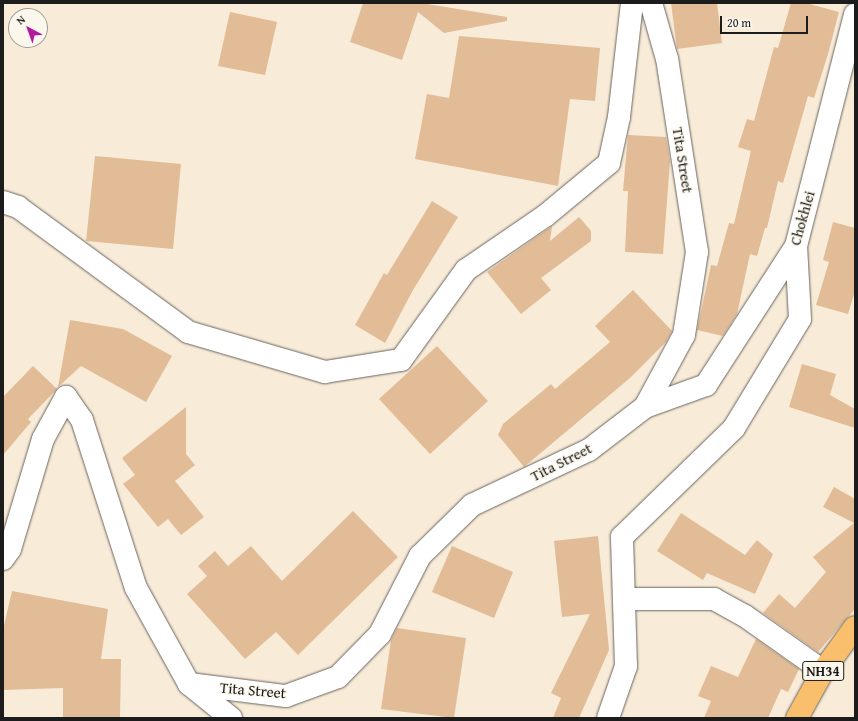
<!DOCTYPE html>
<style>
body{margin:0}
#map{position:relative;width:858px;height:721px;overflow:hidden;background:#f8ebd8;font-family:"Gentium Book Plus",serif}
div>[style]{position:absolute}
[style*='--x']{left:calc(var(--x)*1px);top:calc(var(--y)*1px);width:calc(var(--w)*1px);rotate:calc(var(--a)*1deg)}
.building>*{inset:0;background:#e1bc96}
.roads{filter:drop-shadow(0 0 1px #69645e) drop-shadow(0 0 1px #69645e)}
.street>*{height:22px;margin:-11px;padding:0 11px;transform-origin:11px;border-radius:11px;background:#fff}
.highway>*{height:22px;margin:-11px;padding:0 11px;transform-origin:11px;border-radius:11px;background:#f9bf6d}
span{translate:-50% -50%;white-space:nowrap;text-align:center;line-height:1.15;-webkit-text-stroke:3px #fbf7ec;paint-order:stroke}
.shield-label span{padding:1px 3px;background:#fbf7ec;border:1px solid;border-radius:3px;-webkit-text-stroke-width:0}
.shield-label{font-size:14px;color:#1c1c1c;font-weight:700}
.street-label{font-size:15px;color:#1c1c1c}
.frame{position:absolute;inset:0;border:4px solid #1c1c1c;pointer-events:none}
.north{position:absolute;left:8px;top:8px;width:40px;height:40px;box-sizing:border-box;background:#fbf7ec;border:1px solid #a29f99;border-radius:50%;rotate:319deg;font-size:11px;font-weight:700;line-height:16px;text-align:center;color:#1c1c1c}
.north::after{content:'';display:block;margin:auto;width:14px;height:18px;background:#b5179e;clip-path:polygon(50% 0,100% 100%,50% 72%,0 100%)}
.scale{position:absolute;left:720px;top:16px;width:88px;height:18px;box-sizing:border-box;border:2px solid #1c1c1c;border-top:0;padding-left:5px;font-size:12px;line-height:14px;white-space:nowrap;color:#1c1c1c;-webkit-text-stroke:3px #fbf7ec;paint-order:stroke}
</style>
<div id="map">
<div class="building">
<div style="clip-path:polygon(363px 3px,421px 3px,507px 17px,507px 21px,444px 33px,418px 12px,402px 60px,350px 42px)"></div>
<div style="clip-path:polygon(671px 3px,717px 3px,722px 43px,677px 49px)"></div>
<div style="clip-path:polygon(791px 3px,806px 3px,839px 12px,828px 54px,814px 98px,808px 96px,783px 183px,778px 181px,767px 228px,765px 228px,757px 256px,750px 254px,737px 314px,723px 336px,697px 330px,711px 265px,717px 266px,729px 223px,734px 224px,751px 151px,738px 147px,747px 119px,754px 121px,774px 47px,778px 48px)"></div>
<div style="clip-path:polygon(230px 12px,277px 22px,265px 75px,218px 66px)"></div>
<div style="clip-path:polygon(459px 36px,600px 48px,595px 101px,570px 99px,558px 186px,415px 159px,427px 94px,449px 98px)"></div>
<div style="clip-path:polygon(628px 135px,666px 137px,670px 161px,663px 254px,625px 252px,628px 191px,623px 191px)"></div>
<div style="clip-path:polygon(95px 156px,181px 164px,173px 249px,86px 241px)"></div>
<div style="clip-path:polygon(432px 201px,458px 217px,413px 290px,385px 343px,355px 325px,384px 273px,387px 275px)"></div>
<div style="clip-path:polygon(579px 217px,591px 231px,591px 241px,541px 278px,551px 290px,521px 314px,487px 272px,552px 226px,550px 241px)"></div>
<div style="clip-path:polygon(833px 222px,855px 228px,855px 291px,848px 314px,816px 305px,829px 262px,823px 260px)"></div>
<div style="clip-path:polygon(633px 290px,672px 331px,666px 342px,630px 378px,524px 467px,498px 435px,503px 424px,551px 384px,555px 389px,610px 342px,595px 326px)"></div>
<div style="clip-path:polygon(70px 320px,123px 329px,172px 356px,146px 402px,81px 366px,58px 387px)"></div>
<div style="clip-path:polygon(437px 346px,488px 401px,430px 454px,379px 399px)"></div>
<div style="clip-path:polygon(802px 364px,836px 374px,830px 395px,855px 409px,855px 428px,789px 407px)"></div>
<div style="clip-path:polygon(33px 366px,57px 389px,28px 419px,31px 422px,3px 455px,3px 397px)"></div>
<div style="clip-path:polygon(186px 407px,186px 454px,195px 465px,175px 481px,204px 517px,181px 535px,168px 519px,158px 527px,123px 484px,135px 475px,122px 458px)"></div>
<div style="clip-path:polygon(834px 487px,855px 499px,855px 609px,818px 652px,763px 613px,779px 594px,795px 608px,826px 572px,813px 557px,854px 523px,823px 507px)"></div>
<div style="clip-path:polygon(353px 511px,398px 557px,298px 655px,276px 632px,245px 659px,187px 594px,207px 576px,198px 566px,215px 551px,228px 566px,251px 546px,282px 581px)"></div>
<div style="clip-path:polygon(681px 513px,745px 555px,757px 540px,773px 554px,755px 594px,707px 573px,703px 580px,657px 551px)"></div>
<div style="clip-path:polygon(598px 536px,609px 650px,579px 718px,553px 718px,561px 698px,551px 693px,590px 614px,562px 617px,554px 541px)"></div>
<div style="clip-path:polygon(452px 546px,513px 572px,494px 618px,432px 592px)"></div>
<div style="clip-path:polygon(12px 591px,108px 609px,101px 659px,121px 659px,120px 718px,63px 718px,63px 688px,3px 690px,3px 630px)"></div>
<div style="clip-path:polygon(397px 628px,466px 638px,454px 718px,381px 709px,391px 640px)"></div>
<div style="clip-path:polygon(756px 639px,799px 669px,788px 692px,781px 689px,768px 718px,704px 718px,711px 701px,698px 696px,711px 666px,738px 677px)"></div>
</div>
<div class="roads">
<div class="street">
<div style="--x:3;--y:202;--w:16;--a:18"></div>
<div style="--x:18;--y:207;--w:211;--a:36.3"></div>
<div style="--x:188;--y:332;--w:143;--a:16.3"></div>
<div style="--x:325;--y:372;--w:77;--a:-9"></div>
<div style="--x:401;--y:360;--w:111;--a:-54.2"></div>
<div style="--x:466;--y:270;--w:96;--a:-34.4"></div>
<div style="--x:545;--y:216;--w:83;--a:-39.6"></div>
<div style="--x:609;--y:163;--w:47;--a:-77.7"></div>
<div style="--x:619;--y:117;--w:115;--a:-83.5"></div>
<div style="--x:645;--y:407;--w:65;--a:-19.8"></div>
<div style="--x:706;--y:385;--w:166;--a:-57.1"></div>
<div style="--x:796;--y:246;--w:239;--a:-75.7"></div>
<div style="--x:3;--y:559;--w:12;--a:-55"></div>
<div style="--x:10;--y:549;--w:115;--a:-73.3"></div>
<div style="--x:43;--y:439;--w:48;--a:-61.3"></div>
<div style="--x:66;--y:397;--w:28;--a:55"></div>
<div style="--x:82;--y:420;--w:176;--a:72.2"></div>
<div style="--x:136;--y:588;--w:110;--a:61.1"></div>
<div style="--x:189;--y:684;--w:54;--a:39"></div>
<div style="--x:624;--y:599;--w:90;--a:0"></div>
<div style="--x:714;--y:599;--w:35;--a:29"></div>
<div style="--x:745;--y:616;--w:95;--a:35.2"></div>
<div style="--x:189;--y:684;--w:98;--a:7.1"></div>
<div style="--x:286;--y:696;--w:55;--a:-20.1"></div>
<div style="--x:338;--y:677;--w:60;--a:-45.7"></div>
<div style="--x:380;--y:634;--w:88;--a:-62.9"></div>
<div style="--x:420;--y:556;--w:73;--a:-44.4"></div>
<div style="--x:472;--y:505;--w:129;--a:-25.2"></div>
<div style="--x:589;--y:450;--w:71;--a:-37.5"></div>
<div style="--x:645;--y:407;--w:82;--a:-61.6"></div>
<div style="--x:684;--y:335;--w:84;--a:-81.1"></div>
<div style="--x:697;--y:252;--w:195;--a:-98.8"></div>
<div style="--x:667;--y:59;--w:58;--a:-105.9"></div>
<div style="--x:608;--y:718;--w:55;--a:-70.9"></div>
<div style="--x:626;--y:666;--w:129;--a:-91.8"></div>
<div style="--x:622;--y:537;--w:156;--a:-44.2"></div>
<div style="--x:734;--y:428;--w:127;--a:-58.8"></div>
<div style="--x:800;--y:319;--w:73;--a:-93.1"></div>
</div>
<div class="highway">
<div style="--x:797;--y:718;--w:54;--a:-61"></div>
<div style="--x:823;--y:671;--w:54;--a:-54"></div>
</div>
</div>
<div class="shield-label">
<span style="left:823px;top:671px">NH34</span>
</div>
<div class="street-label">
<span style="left:683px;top:160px;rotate:81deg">Tita Street</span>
<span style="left:802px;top:218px;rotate:-74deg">Chokhlei</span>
<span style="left:561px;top:462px;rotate:-27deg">Tita Street</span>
<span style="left:253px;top:690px;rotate:5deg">Tita Street</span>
</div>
<div class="frame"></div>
<div class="north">N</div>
<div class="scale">20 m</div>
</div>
